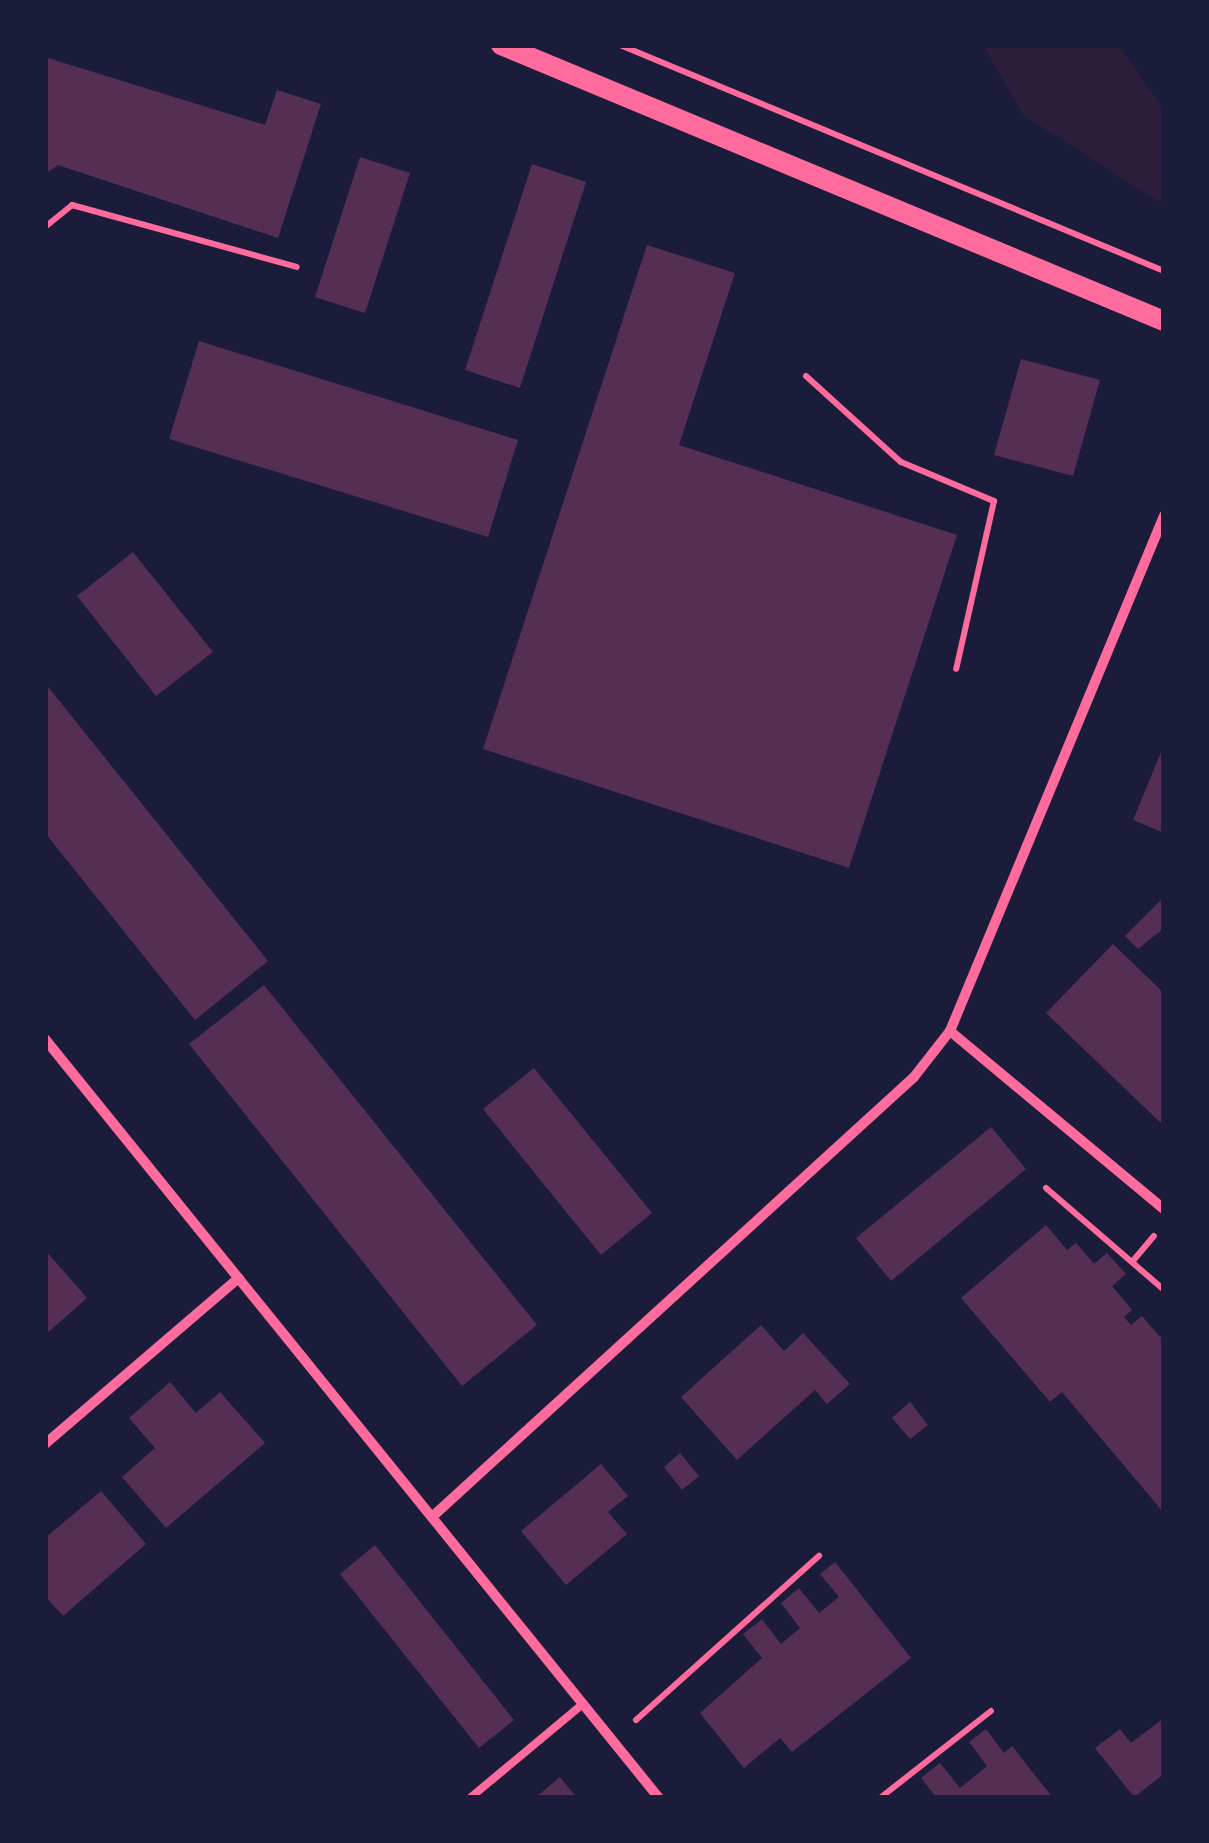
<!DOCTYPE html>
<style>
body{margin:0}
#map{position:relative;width:1209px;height:1843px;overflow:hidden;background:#1b1b3a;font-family:"PT Sans",sans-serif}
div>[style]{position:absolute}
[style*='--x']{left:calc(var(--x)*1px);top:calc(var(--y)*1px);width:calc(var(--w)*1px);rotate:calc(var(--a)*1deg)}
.green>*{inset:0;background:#2a1e3b}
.building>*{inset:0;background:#542f53}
.path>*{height:6px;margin:-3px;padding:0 3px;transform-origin:3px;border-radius:3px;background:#ff6b9d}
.service>*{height:8px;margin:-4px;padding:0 4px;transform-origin:4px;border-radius:4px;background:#ff6b9d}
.minor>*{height:10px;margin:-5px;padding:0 5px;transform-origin:5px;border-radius:5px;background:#ff6b9d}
.secondary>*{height:20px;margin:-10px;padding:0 10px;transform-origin:10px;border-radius:10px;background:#ff6b9d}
span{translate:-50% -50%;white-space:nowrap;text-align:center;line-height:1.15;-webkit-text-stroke:8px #1b1b3a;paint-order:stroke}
.frame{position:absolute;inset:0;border:48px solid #1b1b3a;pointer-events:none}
</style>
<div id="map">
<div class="green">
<div style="clip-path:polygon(983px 45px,1118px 45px,1164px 109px,1164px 205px,1023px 115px)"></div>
</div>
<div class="building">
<div style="clip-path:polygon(48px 58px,265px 125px,277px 90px,321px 104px,278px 238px,58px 165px,45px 174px)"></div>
<div style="clip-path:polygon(360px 157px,410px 173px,365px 313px,315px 297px)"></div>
<div style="clip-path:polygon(532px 164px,586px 182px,520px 388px,465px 370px)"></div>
<div style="clip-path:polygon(647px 245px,735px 273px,679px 445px,957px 535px,849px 868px,483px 749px)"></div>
<div style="clip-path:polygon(199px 341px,518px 440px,488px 537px,169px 439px)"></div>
<div style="clip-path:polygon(1021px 359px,1100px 380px,1073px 476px,994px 455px)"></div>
<div style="clip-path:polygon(133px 552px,213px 652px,156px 696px,77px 596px)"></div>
<div style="clip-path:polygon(45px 683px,268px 961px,195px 1020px,45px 833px)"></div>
<div style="clip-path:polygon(1164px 745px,1164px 833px,1133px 820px)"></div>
<div style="clip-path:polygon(1164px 897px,1164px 928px,1138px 949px,1125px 936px)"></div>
<div style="clip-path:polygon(1113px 944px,1164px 993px,1164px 1126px,1046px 1013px)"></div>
<div style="clip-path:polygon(264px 985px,537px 1325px,462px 1386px,189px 1044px)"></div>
<div style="clip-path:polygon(534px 1068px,652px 1213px,601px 1255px,483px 1109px)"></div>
<div style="clip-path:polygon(991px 1127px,1026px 1169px,891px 1281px,856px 1238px)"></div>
<div style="clip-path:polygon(1046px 1225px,1067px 1250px,1076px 1243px,1094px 1264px,1107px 1253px,1126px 1274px,1112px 1286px,1132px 1310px,1124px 1317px,1131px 1325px,1142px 1316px,1160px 1337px,1164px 1333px,1164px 1513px,1062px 1392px,1050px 1402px,961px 1298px)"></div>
<div style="clip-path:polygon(45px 1250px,87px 1298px,45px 1335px)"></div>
<div style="clip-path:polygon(761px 1325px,784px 1351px,803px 1333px,850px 1384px,827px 1404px,815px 1390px,737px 1460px,681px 1397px)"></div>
<div style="clip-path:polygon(170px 1382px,196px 1413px,220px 1392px,265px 1443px,166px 1528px,122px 1477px,155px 1448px,129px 1418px)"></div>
<div style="clip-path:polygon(910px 1402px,928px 1425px,910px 1439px,892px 1418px)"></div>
<div style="clip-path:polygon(680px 1453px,699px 1476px,682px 1490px,664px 1467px)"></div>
<div style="clip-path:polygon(601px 1464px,628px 1496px,608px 1512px,627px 1534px,566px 1585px,521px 1531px)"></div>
<div style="clip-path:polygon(101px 1491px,146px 1544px,63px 1616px,45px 1596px,45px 1538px)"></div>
<div style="clip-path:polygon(375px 1545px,514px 1720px,479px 1748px,340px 1574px)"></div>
<div style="clip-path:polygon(835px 1562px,911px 1658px,792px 1752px,780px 1738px,744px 1768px,700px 1713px,762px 1658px,743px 1634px,762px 1619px,781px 1644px,800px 1628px,781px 1603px,799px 1588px,819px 1613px,839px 1597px,820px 1574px)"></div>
<div style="clip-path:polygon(1164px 1718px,1164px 1774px,1134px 1797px,1095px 1748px,1120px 1729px,1131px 1743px)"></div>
<div style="clip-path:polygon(986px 1729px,1004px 1753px,1012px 1746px,1053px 1798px,937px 1798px,921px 1778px,940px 1763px,960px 1788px,987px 1766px,969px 1742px)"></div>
<div style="clip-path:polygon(560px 1777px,577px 1798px,535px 1798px)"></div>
</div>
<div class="path">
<div style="--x:620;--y:45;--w:589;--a:22.56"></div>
<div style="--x:45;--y:227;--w:35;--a:-39"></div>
<div style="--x:72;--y:205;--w:233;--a:15.4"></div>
<div style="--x:806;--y:376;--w:128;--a:42.2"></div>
<div style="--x:901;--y:462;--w:101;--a:22.8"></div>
<div style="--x:994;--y:501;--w:172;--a:102.7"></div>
<div style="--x:1046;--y:1188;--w:156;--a:40.8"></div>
<div style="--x:1132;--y:1262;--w:34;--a:-50"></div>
<div style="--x:636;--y:1720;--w:246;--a:-41.9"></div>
<div style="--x:880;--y:1798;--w:141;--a:-38.1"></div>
</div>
<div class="service">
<div style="--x:470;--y:1798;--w:147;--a:-39.8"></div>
</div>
<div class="minor">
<div style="--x:950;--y:1031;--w:278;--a:39.8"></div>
<div style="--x:45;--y:1039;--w:976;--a:51.03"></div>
<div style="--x:45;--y:1444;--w:255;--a:-40.6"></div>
<div style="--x:432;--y:1517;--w:653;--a:-42.39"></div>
<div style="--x:914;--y:1077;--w:58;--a:-52"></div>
<div style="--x:950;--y:1031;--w:558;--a:-67.44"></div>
</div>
<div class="secondary">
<div style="--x:501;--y:45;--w:718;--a:22.6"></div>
</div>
<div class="frame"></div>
</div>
